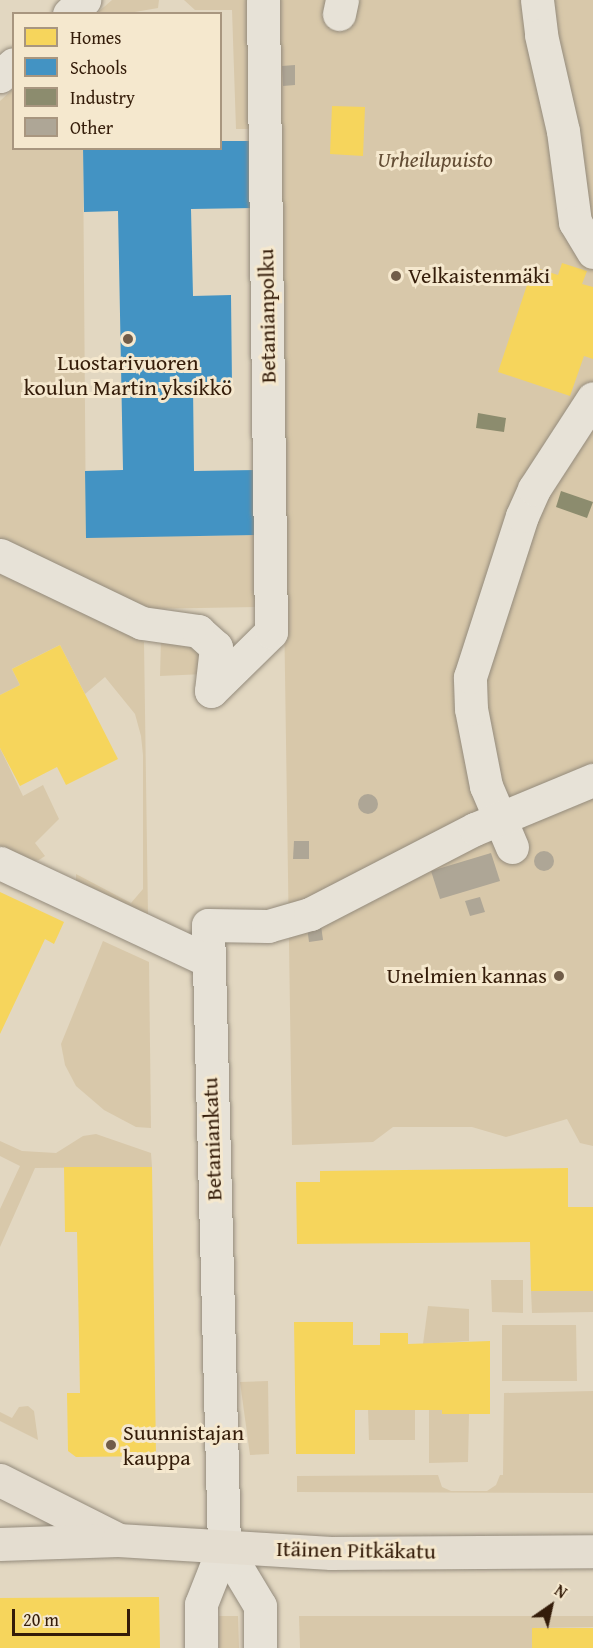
<!DOCTYPE html>
<meta charset="utf-8">
<style>
body{margin:0}
#map{position:relative;width:593px;height:1648px;overflow:hidden;background:#e2d7c1;font-family:"Gentium Book Plus",serif}
div>[style]{position:absolute}
[style*='--x']{left:calc(var(--x)*1px);top:calc(var(--y)*1px);width:calc(var(--w)*1px);rotate:calc(var(--a)*1deg)}
.green>*{inset:0;background:#d8c8aa}
.homes>*{inset:0;background:#f6d55c}
.schools>*{inset:0;background:#4393c3}
.industry>*{inset:0;background:#8c8c6e}
.building>*{inset:0;background:#aea696}
.round{border-radius:50%}
.roads{filter:drop-shadow(0 0 2px #948b7c) drop-shadow(0 0 2px #948b7c)}
.minor>*{height:33px;margin:-16.5px;padding:0 16.5px;transform-origin:16.5px;border-radius:16.5px;background:#e7e2d7}
.major>*{height:33px;margin:-16.5px;padding:0 16.5px;transform-origin:16.5px;border-radius:16.5px;background:#e4ddd0}
.dots>*{width:16px;height:16px;translate:-50% -50%;box-sizing:border-box;border:3px solid #f5e8ce;border-radius:50%}
span{translate:-50% -50%;white-space:nowrap;text-align:center;line-height:1.15;-webkit-text-stroke:6px #f5e8ce;paint-order:stroke}
.park-label{font-size:22px;color:#624c34;font-style:italic}
.poi-label{font-size:22px;color:#341c09}
.left{translate:0 -50%;text-align:left}
.right{translate:-100% -50%;text-align:right}
.street-label{font-size:22px;color:#341c09}
.legend{position:absolute;left:12px;top:12px;width:210px;height:138px;box-sizing:border-box;background:#f5e8ce;border:2px solid #a8967f;margin:0;padding:8px 10px;list-style:none;font-size:18px;color:#341c09}
.legend li{display:flex;align-items:center;gap:12px;height:30px}
.legend b{width:30px;border:2px solid #a8967f}
.north{position:absolute;left:521px;top:1576px;width:60px;height:60px;-webkit-text-stroke:4px #f5e8ce;paint-order:stroke;rotate:34deg;font-size:16px;font-weight:700;line-height:24px;text-align:center;color:#341c09}
.north::after{content:'';display:block;margin:auto;width:21px;height:27px;background:#341c09;clip-path:polygon(50% 0,100% 100%,50% 72%,0 100%)}
.scale{position:absolute;left:12px;top:1609px;width:118px;height:27px;box-sizing:border-box;border:3px solid #341c09;border-top:0;padding-left:8px;font-size:18px;line-height:21px;white-space:nowrap;color:#341c09;-webkit-text-stroke:4px #f5e8ce;paint-order:stroke}
</style>
<div id="map">
<div class="green">
<div style="clip-path:polygon(112px 0,159px 0,158px 8px,129px 13px,97px 13px)"></div>
<div style="clip-path:polygon(184px 0,250px 0,252px 129px,236px 129px,232px 10px,195px 10px)"></div>
<div style="clip-path:polygon(275px 0,593px 0,593px 1146px,580px 1143px,567px 1119px,506px 1137px,472px 1127px,393px 1127px,373px 1142px,292px 1145px)"></div>
<div style="clip-path:polygon(13px 89px,14px 148px,83px 149px,86px 537px,259px 535px,260px 607px,144px 609px,0 541px,0 101px)"></div>
<div style="clip-path:polygon(0 573px,144px 642px,148px 916px,76px 882px,76px 874px,131px 903px,143px 889px,143px 755px,141px 736px,135px 714px,105px 677px,85px 694px,60px 645px,12px 669px,20px 685px,0 695px)"></div>
<div style="clip-path:polygon(161px 639px,198px 640px,204px 674px,160px 676px)"></div>
<div style="clip-path:polygon(0 748px,23px 796px,43px 785px,59px 819px,35px 843px,45px 856px,39px 860px,33px 861px,0 846px)"></div>
<div style="clip-path:polygon(103px 941px,149px 962px,151px 1128px,136px 1127px,104px 1110px,76px 1086px,65px 1065px,61px 1044px)"></div>
<div style="clip-path:polygon(96px 1134px,151px 1153px,152px 1167px,35px 1168px,0 1247px,0 1209px,20px 1166px,0 1156px,0 1141px,22px 1151px,56px 1153px,83px 1136px)"></div>
<div style="clip-path:polygon(491px 1280px,523px 1280px,523px 1313px,492px 1312px)"></div>
<div style="clip-path:polygon(531px 1291px,593px 1291px,593px 1312px,532px 1313px)"></div>
<div style="clip-path:polygon(428px 1306px,469px 1309px,469px 1341px,423px 1344px)"></div>
<div style="clip-path:polygon(502px 1325px,576px 1325px,577px 1381px,502px 1381px)"></div>
<div style="clip-path:polygon(268px 1381px,269px 1454px,250px 1455px,240px 1382px)"></div>
<div style="clip-path:polygon(593px 1391px,593px 1493px,297px 1492px,297px 1476px,438px 1475px,442px 1487px,451px 1491px,487px 1491px,496px 1485px,500px 1475px,503px 1475px,504px 1393px)"></div>
<div style="clip-path:polygon(28px 1406px,34px 1411px,38px 1440px,0 1421px,0 1412px,12px 1418px,19px 1407px)"></div>
<div style="clip-path:polygon(368px 1410px,415px 1410px,415px 1440px,369px 1440px)"></div>
<div style="clip-path:polygon(429px 1410px,442px 1410px,442px 1414px,469px 1414px,468px 1462px,429px 1463px)"></div>
<div style="clip-path:polygon(219px 1616px,238px 1616px,239px 1648px,219px 1648px)"></div>
<div style="clip-path:polygon(299px 1616px,593px 1616px,593px 1627px,532px 1628px,532px 1648px,300px 1648px)"></div>
</div>
<div class="homes">
<div style="clip-path:polygon(332px 106px,365px 107px,363px 156px,330px 154px)"></div>
<div style="clip-path:polygon(562px 263px,587px 271px,582px 284px,593px 287px,593px 359px,584px 356px,570px 396px,498px 372px,533px 267px,558px 275px)"></div>
<div style="clip-path:polygon(60px 645px,118px 759px,66px 785px,57px 767px,20px 786px,0 748px,0 695px,20px 685px,12px 669px)"></div>
<div style="clip-path:polygon(0 892px,64px 922px,54px 944px,45px 939px,0 1034px)"></div>
<div style="clip-path:polygon(64px 1167px,152px 1167px,156px 1456px,76px 1457px,68px 1451px,67px 1393px,80px 1393px,77px 1232px,65px 1232px)"></div>
<div style="clip-path:polygon(568px 1168px,568px 1207px,593px 1207px,593px 1291px,531px 1291px,530px 1242px,297px 1244px,296px 1182px,320px 1182px,320px 1171px)"></div>
<div style="clip-path:polygon(294px 1322px,353px 1322px,353px 1345px,380px 1345px,380px 1333px,408px 1333px,408px 1344px,490px 1341px,490px 1414px,442px 1414px,442px 1410px,355px 1410px,355px 1454px,296px 1454px)"></div>
<div style="clip-path:polygon(159px 1597px,160px 1648px,0 1648px,0 1598px)"></div>
<div style="clip-path:polygon(532px 1628px,593px 1628px,593px 1648px,532px 1648px)"></div>
</div>
<div class="schools">
<div style="clip-path:polygon(220px 141px,252px 141px,254px 208px,191px 209px,193px 296px,231px 295px,232px 385px,193px 386px,194px 471px,258px 470px,259px 535px,86px 538px,85px 471px,123px 470px,118px 211px,84px 212px,83px 148px,220px 148px)"></div>
</div>
<div class="industry">
<div style="clip-path:polygon(478px 413px,506px 418px,504px 432px,476px 428px)"></div>
<div style="clip-path:polygon(561px 491px,593px 502px,587px 518px,556px 507px)"></div>
</div>
<div class="building">
<div style="clip-path:polygon(295px 65px,295px 85px,283px 86px,282px 66px)"></div>
<div class="round" style="left:358px;top:794px;width:20px;height:20px"></div>
<div style="clip-path:polygon(294px 841px,309px 841px,309px 859px,293px 859px)"></div>
<div class="round" style="left:534px;top:851px;width:20px;height:20px"></div>
<div style="clip-path:polygon(491px 853px,500px 881px,440px 899px,431px 871px)"></div>
<div style="clip-path:polygon(480px 897px,485px 912px,470px 916px,465px 901px)"></div>
<div style="clip-path:polygon(321px 925px,323px 940px,309px 942px,307px 927px)"></div>
</div>
<div class="roads">
<div class="minor">
<div style="--x:537;--y:0;--w:35;--a:83"></div>
<div style="--x:541;--y:35;--w:98;--a:77.1"></div>
<div style="--x:563;--y:131;--w:92;--a:82.5"></div>
<div style="--x:575;--y:222;--w:35;--a:59"></div>
<div style="--x:69;--y:14;--w:21;--a:-43"></div>
<div style="--x:339;--y:14;--w:14;--a:-78"></div>
<div style="--x:0;--y:76;--w:18;--a:-41"></div>
<div style="--x:0;--y:555;--w:157;--a:25.6"></div>
<div style="--x:142;--y:623;--w:57;--a:8.1"></div>
<div style="--x:198;--y:631;--w:24;--a:42"></div>
<div style="--x:216;--y:647;--w:44;--a:96.5"></div>
<div style="--x:211;--y:691;--w:84;--a:-44.5"></div>
<div style="--x:271;--y:632;--w:632;--a:-90.73"></div>
<div style="--x:512;--y:847;--w:66;--a:-113.1"></div>
<div style="--x:486;--y:786;--w:78;--a:-101"></div>
<div style="--x:471;--y:709;--w:32;--a:-92"></div>
<div style="--x:470;--y:677;--w:169;--a:-72.1"></div>
<div style="--x:522;--y:516;--w:30;--a:-66"></div>
<div style="--x:534;--y:489;--w:108;--a:-57"></div>
<div style="--x:0;--y:863;--w:229;--a:25.1"></div>
<div style="--x:224;--y:1546;--w:70;--a:59"></div>
<div style="--x:260;--y:1606;--w:42;--a:90"></div>
<div style="--x:201;--y:1648;--w:44;--a:-90"></div>
<div style="--x:201;--y:1604;--w:62;--a:-68.4"></div>
<div style="--x:224;--y:1546;--w:621;--a:-91.48"></div>
<div style="--x:208;--y:925;--w:60;--a:1"></div>
<div style="--x:268;--y:926;--w:44;--a:-15.9"></div>
<div style="--x:310;--y:914;--w:186;--a:-27.3"></div>
<div style="--x:475;--y:829;--w:128;--a:-22.6"></div>
</div>
<div class="major">
<div style="--x:0;--y:1480;--w:131;--a:26.8"></div>
<div style="--x:0;--y:1544;--w:118;--a:-1.9"></div>
<div style="--x:118;--y:1540;--w:213;--a:3.5"></div>
<div style="--x:331;--y:1553;--w:262;--a:-0.4"></div>
</div>
</div>
<div class="dots">
<div style="left:396px;top:276px;background:#715d49"></div>
<div style="left:128px;top:339px;background:#715d49"></div>
<div style="left:559px;top:976px;background:#715d49"></div>
<div style="left:111px;top:1445px;background:#715d49"></div>
</div>
<div class="park-label">
<span style="left:435px;top:160px">Urheilupuisto</span>
</div>
<div class="poi-label">
<span class="left" style="left:408px;top:276px">Velkaistenmäki</span>
<span style="left:128px;top:375px">Luostarivuoren<br>koulun Martin yksikkö</span>
<span class="right" style="left:547px;top:976px">Unelmien kannas</span>
<span class="left" style="left:123px;top:1445px">Suunnistajan<br>kauppa</span>
</div>
<div class="street-label">
<span style="left:267px;top:316px;rotate:-91deg">Betanianpolku</span>
<span style="left:212px;top:1139px;rotate:-92deg">Betaniankatu</span>
<span style="left:356px;top:1550px;rotate:1deg">Itäinen Pitkäkatu</span>
</div>
<ul class="legend">
<li><b style="height:16px;background:#f6d55c"></b>Homes</li>
<li><b style="height:16px;background:#4393c3"></b>Schools</li>
<li><b style="height:16px;background:#8c8c6e"></b>Industry</li>
<li><b style="height:16px;background:#aea696"></b>Other</li>
</ul>
<div class="north">N</div>
<div class="scale">20 m</div>
</div>
